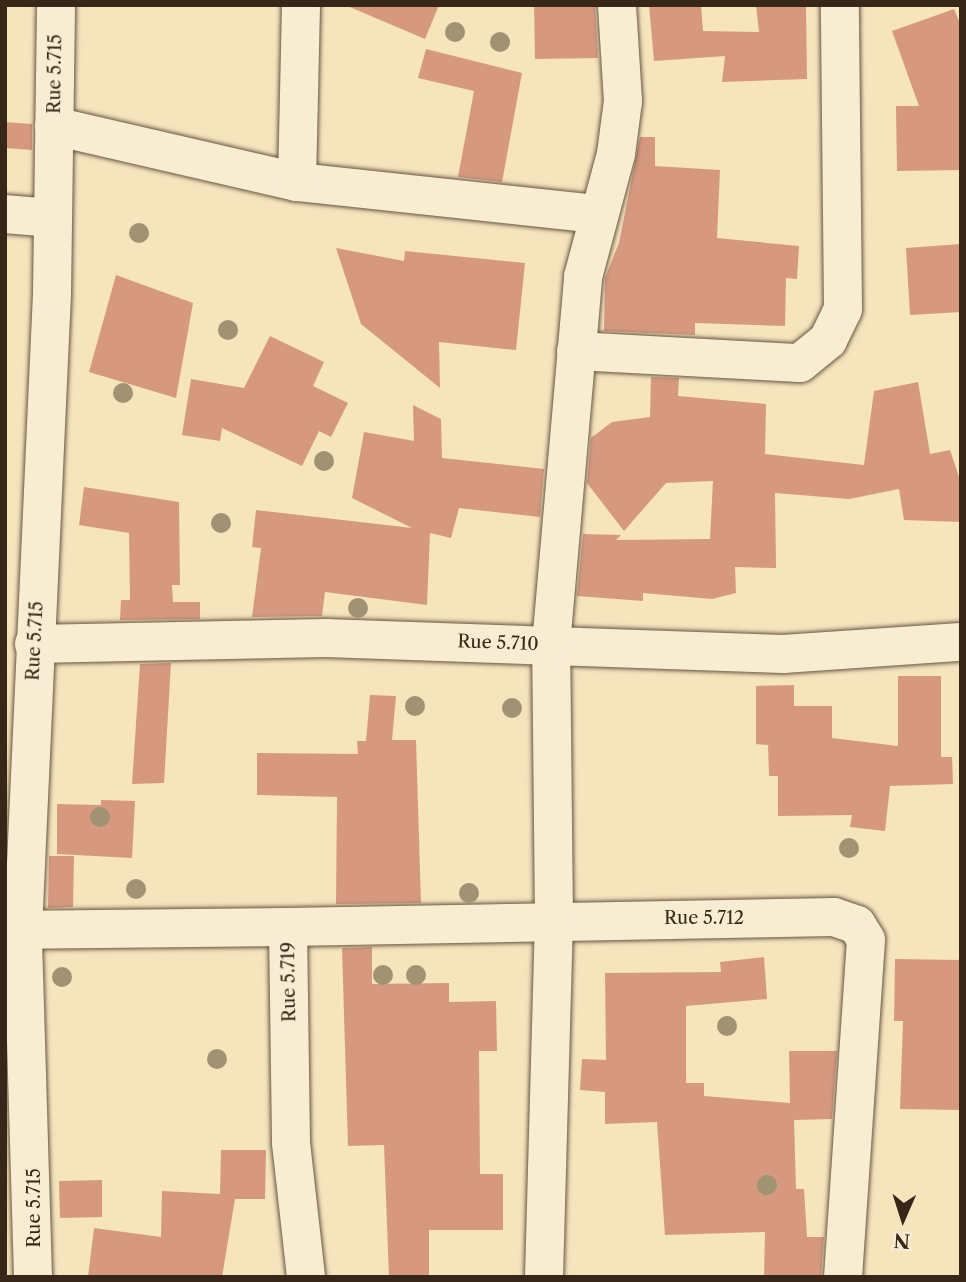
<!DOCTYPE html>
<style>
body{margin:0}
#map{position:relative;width:966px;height:1282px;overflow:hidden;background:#f5e4bc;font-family:"Libre Caslon Text",serif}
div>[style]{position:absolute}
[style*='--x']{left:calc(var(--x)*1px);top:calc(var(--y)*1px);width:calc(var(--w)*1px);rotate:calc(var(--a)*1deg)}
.building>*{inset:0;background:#d6997f}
.roads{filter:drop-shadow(0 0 2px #675642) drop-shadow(0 0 2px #675642)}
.minor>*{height:38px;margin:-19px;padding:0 19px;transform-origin:19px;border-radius:19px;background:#f8edd3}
.trees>*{width:20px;height:20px;margin:-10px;border-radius:50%;background:#a09272}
span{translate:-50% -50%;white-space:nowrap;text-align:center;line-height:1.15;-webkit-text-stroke:5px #f8edd3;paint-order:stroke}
.street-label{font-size:18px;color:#382719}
.frame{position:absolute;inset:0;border:7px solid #382719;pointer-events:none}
.north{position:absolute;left:868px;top:1184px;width:70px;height:70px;-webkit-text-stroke:5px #f8edd3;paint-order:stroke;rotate:183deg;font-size:19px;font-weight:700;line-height:28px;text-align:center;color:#382719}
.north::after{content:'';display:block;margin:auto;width:24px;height:32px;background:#382719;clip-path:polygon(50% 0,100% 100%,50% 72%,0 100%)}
</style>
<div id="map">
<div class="building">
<div style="clip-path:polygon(345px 5px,439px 5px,425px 39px)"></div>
<div style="clip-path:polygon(534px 5px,595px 5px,598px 58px,535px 59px)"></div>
<div style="clip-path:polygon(649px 5px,701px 5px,703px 31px,759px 32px,756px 5px,806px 5px,807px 79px,722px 82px,725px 56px,654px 61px)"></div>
<div style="clip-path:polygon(954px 9px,961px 26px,961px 170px,897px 171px,896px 106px,919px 106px,892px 31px)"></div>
<div style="clip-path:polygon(426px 49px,522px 73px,502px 182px,458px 177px,474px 91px,418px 78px)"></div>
<div style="clip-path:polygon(5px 122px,32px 124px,32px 150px,5px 148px)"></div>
<div style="clip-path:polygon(640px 137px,655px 137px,655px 166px,720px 170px,717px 238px,799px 246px,797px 279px,786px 278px,785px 326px,695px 323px,695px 335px,604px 331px,605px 278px,619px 243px)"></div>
<div style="clip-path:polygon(961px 244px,961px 312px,910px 315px,906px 248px)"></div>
<div style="clip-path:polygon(336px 248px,404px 261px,405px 251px,525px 263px,516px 350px,439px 342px,440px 388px,361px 324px)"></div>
<div style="clip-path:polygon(116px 275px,193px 303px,176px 398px,89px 372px)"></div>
<div style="clip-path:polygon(270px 336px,324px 362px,313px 386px,348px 403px,331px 437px,319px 431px,302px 466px,222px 428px,220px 441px,182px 435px,191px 379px,244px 388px)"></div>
<div style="clip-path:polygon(651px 377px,679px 378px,678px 396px,766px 404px,765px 454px,864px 465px,874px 391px,918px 382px,930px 454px,950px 450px,961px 483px,961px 522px,904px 520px,899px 489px,849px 499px,775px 493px,776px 568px,735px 567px,736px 593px,712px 599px,643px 593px,643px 601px,577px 596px,583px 534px,621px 535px,616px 540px,710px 539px,713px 481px,666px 483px,624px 531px,587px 483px,591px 438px,612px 422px,650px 417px)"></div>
<div style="clip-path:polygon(413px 405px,441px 419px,442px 458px,544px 469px,540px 517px,459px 508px,451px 538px,430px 533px,427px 605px,325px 592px,322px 616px,252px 617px,261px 548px,252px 547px,256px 510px,412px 528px,352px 498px,364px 432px,414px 441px)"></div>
<div style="clip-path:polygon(84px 487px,179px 502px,180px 585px,172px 585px,173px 602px,200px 602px,200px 619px,120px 620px,121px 600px,130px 600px,129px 533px,79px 525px)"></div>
<div style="clip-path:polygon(171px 663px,164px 783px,132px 784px,140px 664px)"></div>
<div style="clip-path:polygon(898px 676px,941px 676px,941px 757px,952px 757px,953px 784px,890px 786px,885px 831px,850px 827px,852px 815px,778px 816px,778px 776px,769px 776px,768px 745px,756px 744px,756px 686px,794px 685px,794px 706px,832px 706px,832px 738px,898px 746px)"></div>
<div style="clip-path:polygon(370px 695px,396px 696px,392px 740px,416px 740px,421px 903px,336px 904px,337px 797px,257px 795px,257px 753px,358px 754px,357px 741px,366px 741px)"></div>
<div style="clip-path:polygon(101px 800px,135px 801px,132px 858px,57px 854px,57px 804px,101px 805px)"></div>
<div style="clip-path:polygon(49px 856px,74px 856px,73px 907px,48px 908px)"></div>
<div style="clip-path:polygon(372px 947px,372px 984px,449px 983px,449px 1002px,496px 1001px,497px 1051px,479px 1051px,480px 1174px,503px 1174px,503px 1230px,429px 1230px,429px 1277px,389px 1277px,384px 1145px,348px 1146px,342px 948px)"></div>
<div style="clip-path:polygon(764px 957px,767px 999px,686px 1006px,686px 1083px,704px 1083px,704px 1096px,790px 1103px,789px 1051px,837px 1051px,832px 1119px,794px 1120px,796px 1189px,804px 1189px,807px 1237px,824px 1237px,821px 1277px,764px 1277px,765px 1232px,665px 1235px,657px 1122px,605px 1124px,605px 1092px,580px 1090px,582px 1059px,606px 1060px,605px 973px,721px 972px,720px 962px)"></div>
<div style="clip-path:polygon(895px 959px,961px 960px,960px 1110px,900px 1109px,903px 1021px,894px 1021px)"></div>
<div style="clip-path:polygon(221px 1150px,266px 1150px,265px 1199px,235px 1199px,222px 1277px,88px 1277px,94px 1228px,161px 1237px,162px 1191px,220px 1194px)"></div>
<div style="clip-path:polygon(102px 1180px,102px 1217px,60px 1218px,59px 1181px)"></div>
</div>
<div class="roads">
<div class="minor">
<div style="--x:54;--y:126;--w:249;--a:13"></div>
<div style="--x:297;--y:182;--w:300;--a:6.1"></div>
<div style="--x:297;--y:182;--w:177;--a:-88.7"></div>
<div style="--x:5;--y:214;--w:48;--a:4.8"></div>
<div style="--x:576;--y:351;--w:224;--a:3.1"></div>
<div style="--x:800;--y:363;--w:36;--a:-39"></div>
<div style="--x:828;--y:340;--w:34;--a:-64"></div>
<div style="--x:843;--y:309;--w:304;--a:-90.6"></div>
<div style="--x:34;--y:644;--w:291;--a:-1.2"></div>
<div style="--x:325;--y:638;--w:458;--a:2"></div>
<div style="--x:783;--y:654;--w:178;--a:-3.9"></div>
<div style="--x:288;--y:927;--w:546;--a:-1.05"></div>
<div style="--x:834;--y:917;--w:24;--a:19"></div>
<div style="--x:857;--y:925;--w:17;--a:59"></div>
<div style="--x:866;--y:940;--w:338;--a:93.9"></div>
<div style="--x:5;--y:930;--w:283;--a:-0.6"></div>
<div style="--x:288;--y:927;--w:216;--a:89.2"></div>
<div style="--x:291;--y:1143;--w:135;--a:83.6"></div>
<div style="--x:33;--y:1277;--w:347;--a:-91.7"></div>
<div style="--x:23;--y:930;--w:637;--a:-87.39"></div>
<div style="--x:52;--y:294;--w:289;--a:-89.2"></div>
<div style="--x:544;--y:1277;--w:358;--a:-88.4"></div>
<div style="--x:554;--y:919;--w:274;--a:-90.6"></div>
<div style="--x:551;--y:645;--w:369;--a:-85"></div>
<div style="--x:583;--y:277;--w:127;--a:-75"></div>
<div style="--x:616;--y:154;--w:53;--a:-82.5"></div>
<div style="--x:623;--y:101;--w:96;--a:-93.6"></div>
</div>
</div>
<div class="trees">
<div style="left:455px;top:32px"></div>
<div style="left:500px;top:42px"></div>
<div style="left:139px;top:233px"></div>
<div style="left:228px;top:330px"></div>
<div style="left:123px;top:393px"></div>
<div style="left:324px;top:461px"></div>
<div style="left:221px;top:523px"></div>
<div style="left:358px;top:608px"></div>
<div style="left:415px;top:706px"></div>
<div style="left:512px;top:708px"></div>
<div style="left:100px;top:817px"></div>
<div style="left:849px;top:848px"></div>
<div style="left:136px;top:889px"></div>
<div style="left:469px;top:893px"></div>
<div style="left:383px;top:975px"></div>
<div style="left:416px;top:975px"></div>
<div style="left:62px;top:977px"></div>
<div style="left:727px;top:1026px"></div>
<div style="left:217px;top:1059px"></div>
<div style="left:767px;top:1185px"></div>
</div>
<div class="street-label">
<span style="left:55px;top:74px;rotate:-89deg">Rue 5.715</span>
<span style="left:35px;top:641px;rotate:-87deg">Rue 5.715</span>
<span style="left:498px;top:643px;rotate:2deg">Rue 5.710</span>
<span style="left:704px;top:918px">Rue 5.712</span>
<span style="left:289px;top:982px;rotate:-91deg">Rue 5.719</span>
<span style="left:34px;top:1208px;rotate:-90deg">Rue 5.715</span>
</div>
<div class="frame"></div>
<div class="north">N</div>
</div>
